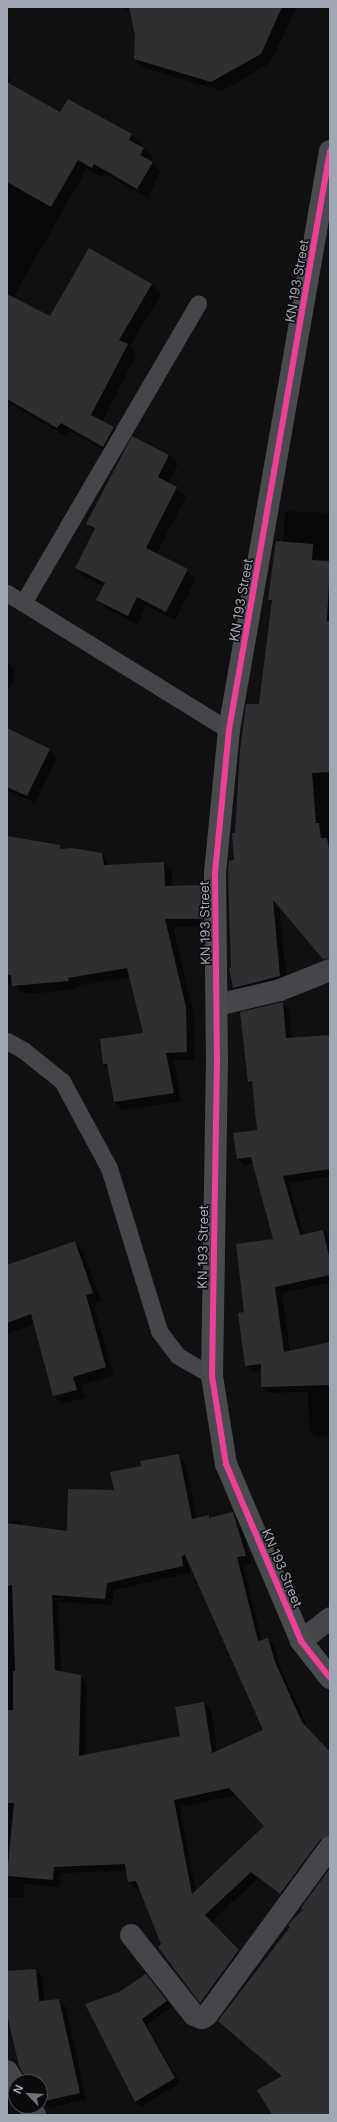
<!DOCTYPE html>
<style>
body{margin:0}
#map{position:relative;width:337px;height:2122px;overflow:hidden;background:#101011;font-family:Inter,sans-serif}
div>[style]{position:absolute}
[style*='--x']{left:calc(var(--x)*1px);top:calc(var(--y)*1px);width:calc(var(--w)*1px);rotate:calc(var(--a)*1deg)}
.shadow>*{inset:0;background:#0007}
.building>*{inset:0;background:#2f2f31}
.lane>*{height:17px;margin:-8.5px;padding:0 8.5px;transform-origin:8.5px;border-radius:8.5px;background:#444649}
.street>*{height:22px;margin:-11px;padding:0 11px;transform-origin:11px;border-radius:11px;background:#444649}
.secondary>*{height:22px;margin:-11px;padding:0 11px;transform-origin:11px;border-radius:11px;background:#484a4e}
.cycleway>*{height:6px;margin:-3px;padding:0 3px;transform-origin:3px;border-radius:3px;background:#ea4096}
span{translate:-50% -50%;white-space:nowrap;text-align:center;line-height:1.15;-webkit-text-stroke:3px #0b0b0c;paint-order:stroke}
.street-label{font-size:13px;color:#a0a7b3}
.frame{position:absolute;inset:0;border:8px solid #a0a7b3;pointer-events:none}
.north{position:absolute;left:8px;top:2074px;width:40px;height:40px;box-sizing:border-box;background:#0b0b0c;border:1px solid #47494f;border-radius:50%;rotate:295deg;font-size:11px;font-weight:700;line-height:16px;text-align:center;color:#a0a7b3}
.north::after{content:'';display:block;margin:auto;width:14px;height:18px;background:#6e727a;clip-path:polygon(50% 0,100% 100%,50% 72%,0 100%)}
</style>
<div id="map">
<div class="shadow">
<div style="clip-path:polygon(121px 7px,297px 7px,270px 63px,222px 91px,145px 68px,135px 59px,136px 34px,131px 12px)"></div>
<div style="clip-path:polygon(7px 76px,11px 80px,9px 84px,61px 113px,68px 101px,132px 135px,153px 158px,151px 162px,161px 172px,147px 198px,104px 173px,102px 177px,87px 168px,13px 298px,50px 318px,152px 284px,161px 294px,130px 347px,137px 354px,102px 422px,114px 428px,123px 437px,112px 455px,70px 431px,67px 437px,7px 402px)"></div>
<div style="clip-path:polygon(132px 437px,169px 455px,178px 464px,168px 484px,186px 497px,156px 555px,187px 570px,196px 579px,175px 620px,147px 606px,137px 624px,107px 609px,98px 600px,104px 587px,85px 577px,76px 568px,94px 531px,87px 524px)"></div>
<div style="clip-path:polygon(285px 511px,330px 513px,330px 958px,325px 959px,318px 952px,279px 906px,287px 983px,241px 995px,234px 988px,230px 969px,232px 968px,236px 834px,260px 705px,273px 603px,269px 600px,283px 543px)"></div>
<div style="clip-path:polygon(7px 662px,15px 669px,13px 684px,7px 689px)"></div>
<div style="clip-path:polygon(7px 729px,49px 749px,57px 757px,35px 803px,7px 790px)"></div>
<div style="clip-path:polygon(7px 837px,59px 846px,63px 850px,102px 854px,110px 866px,164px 863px,172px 871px,172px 887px,202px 886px,210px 894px,211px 926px,173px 927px,194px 1016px,195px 1060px,174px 1060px,181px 1101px,123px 1110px,115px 1102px,109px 1070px,103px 1064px,144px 1034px,130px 977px,76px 986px,76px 989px,32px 994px,21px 993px,13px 982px,7px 983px)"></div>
<div style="clip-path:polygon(283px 1003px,289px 1010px,292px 1038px,330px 1075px,330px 1176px,289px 1183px,303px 1233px,324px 1230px,330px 1236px,330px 1283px,282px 1293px,290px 1352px,330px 1343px,330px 1435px,316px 1436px,309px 1429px,308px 1392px,268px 1393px,262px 1386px,262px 1371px,253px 1372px,246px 1365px,245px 1313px,274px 1240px,254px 1164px,244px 1165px,238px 1159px,258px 1131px,253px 1086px,249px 1082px)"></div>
<div style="clip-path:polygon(75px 1243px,83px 1251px,101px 1301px,93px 1304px,114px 1375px,81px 1385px,85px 1398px,62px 1404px,54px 1396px,35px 1324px,7px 1334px,7px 1266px)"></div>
<div style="clip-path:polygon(evenodd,178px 1455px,185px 1462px,197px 1518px,208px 1516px,211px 1519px,232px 1513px,239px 1520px,252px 1563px,243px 1564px,262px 1641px,268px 1640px,275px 1646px,281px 1670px,309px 1730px,330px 1753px,330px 1845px,288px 1900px,258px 1878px,211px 1923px,245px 1958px,208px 2009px,159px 1947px,162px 1944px,140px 1888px,136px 1889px,129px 1882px,127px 1871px,61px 1873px,59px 1887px,25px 1884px,23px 1898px,7px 1897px,7px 1522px,20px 1520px,26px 1527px,68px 1532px,142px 1466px,178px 1455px,188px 1560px,264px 1730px,217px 1752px,211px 1710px,204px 1704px,181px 1736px,85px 1756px,87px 1683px,80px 1676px,61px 1672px,58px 1602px,112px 1605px,114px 1590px,190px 1573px,188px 1560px,178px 1455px,236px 1795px,266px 1826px,196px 1891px,180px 1807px,236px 1795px)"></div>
<div style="clip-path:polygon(36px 1970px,43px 1977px,44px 2001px,59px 2000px,66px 2007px,86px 2100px,49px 2108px,40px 2099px,40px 2082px,32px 2082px,26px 2075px,7px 2009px,7px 1972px)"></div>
<div style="clip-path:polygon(151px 1981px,172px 2007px,146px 2025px,180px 2083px,141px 2107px,135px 2102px,86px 2005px)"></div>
</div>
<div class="building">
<div style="clip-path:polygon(129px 7px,282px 7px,261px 54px,211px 82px,134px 59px,135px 35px)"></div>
<div style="clip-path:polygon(7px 82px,60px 112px,68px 99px,132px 134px,129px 140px,144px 148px,140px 155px,153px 162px,137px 189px,94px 164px,92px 168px,78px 160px,51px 207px,7px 182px)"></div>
<div style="clip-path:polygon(89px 248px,152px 284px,119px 340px,128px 344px,91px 415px,114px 427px,103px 447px,61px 423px,57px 428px,7px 399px,7px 294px,50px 316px)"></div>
<div style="clip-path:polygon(132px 436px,169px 455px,158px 477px,177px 487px,146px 548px,188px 569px,166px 612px,137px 597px,128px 616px,96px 600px,105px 583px,75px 568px,95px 528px,86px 524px)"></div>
<div style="clip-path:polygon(276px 541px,313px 544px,312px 560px,330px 561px,327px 621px,330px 621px,330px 772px,312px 773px,316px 823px,319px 823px,321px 838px,327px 838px,330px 855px,330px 958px,323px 959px,273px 900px,280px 976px,233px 988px,229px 968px,231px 967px,228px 869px,229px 861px,234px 860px,232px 833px,235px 833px,240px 750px,246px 704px,259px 704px,272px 600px,268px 600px)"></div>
<div style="clip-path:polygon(7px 728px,50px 749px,27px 796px,7px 787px)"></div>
<div style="clip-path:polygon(7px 836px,60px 845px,60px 849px,72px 848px,102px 853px,104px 865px,164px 862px,165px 886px,203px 885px,203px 919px,165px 919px,186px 1007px,187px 1052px,166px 1053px,174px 1093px,114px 1102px,107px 1064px,103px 1064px,100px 1039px,143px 1033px,127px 968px,68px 978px,69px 981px,12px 986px,11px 975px,7px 975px)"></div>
<div style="clip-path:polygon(283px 1002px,286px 1038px,330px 1035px,330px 1169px,283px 1176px,300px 1235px,323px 1230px,330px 1261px,330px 1275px,275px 1287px,284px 1352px,330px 1342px,330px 1385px,261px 1387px,261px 1364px,245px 1366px,238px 1313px,244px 1312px,236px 1244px,273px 1239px,251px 1157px,237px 1159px,233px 1133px,257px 1130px,252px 1081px,248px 1082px,240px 1012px)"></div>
<div style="clip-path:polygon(75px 1241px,93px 1293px,86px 1295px,106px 1367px,73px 1377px,77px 1390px,53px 1396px,31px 1314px,7px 1323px,7px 1265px)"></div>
<div style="clip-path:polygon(evenodd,179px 1454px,192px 1519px,209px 1515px,209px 1518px,233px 1512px,246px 1556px,237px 1557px,258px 1641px,268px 1638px,275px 1662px,302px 1722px,330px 1752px,330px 1835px,320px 1840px,280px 1894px,251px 1872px,205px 1915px,239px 1950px,200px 2003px,158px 1947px,161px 1944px,136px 1881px,128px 1882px,125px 1864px,54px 1867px,53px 1880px,7px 1876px,14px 1803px,7px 1803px,8px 1710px,13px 1710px,13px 1671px,15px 1671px,12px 1585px,7px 1586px,7px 1523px,67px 1531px,68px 1489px,114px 1490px,110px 1472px,141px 1466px,140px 1461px,179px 1454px,185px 1555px,263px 1730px,212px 1753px,204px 1702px,175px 1707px,180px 1736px,79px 1756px,81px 1675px,55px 1670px,52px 1595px,105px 1599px,107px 1583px,183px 1566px,182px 1556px,185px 1555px,179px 1454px,229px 1788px,264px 1826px,192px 1894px,174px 1800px,229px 1788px)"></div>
<div style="clip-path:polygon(330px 1868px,330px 2115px,272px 2115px,257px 2090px,282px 2076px,218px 2021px,290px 1927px,288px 1925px,294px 1918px,303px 1910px,301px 1908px)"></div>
<div style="clip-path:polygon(36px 1969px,39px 2001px,59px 1999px,80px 2093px,41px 2102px,40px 2082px,32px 2082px,30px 2075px,25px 2076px,19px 2066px,7px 2014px,7px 1971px)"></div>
<div style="clip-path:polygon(146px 1974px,167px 2001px,142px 2019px,175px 2078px,135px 2102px,85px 2004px,119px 1992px)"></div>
</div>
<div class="lane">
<div style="--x:7;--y:593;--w:261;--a:31.7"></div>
<div style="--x:23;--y:603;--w:347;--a:-59.7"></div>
<div style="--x:7;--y:1041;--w:18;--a:29"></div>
<div style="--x:23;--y:1050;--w:50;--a:38.5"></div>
<div style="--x:62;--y:1081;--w:99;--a:61.6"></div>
<div style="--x:109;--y:1168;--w:170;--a:72.9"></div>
<div style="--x:159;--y:1331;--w:31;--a:53"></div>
<div style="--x:178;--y:1356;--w:39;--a:30"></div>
</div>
<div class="street">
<div style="--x:217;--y:1005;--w:65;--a:-13.4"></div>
<div style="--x:280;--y:990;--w:54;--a:-21.8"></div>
<div style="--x:301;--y:1641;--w:37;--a:-38"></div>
<div style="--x:131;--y:1935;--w:102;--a:51.8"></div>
<div style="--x:194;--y:2015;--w:9;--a:21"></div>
<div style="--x:202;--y:2018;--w:6;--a:-31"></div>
<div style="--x:207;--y:2015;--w:208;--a:-53.8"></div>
<div style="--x:7;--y:2071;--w:17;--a:57"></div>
<div style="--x:29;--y:2106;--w:11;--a:56"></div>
</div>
<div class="secondary">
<div style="--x:330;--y:151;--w:588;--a:99.9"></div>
<div style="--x:229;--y:730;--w:144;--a:95.6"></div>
<div style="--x:215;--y:873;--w:186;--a:89.4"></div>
<div style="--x:217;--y:1059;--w:317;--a:90.9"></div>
<div style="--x:212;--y:1376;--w:89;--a:81"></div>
<div style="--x:226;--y:1464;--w:192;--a:67"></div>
<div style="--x:301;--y:1641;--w:47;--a:51.9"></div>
</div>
<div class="cycleway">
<div style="--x:330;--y:151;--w:588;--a:99.9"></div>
<div style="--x:229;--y:730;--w:144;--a:95.6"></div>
<div style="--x:215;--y:873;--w:186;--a:89.4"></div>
<div style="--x:217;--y:1059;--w:317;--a:90.9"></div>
<div style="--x:212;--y:1376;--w:89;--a:81"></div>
<div style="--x:226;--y:1464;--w:192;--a:67"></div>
<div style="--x:301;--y:1641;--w:47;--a:51.9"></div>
</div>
<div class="street-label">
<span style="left:297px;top:281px;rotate:-80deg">KN 193 Street</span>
<span style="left:241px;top:600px;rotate:-80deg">KN 193 Street</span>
<span style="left:205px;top:923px;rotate:-91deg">KN 193 Street</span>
<span style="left:203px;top:1247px;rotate:-89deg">KN 193 Street</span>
<span style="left:282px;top:1568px;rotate:67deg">KN 193 Street</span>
</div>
<div class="frame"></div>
<div class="north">N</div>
</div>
